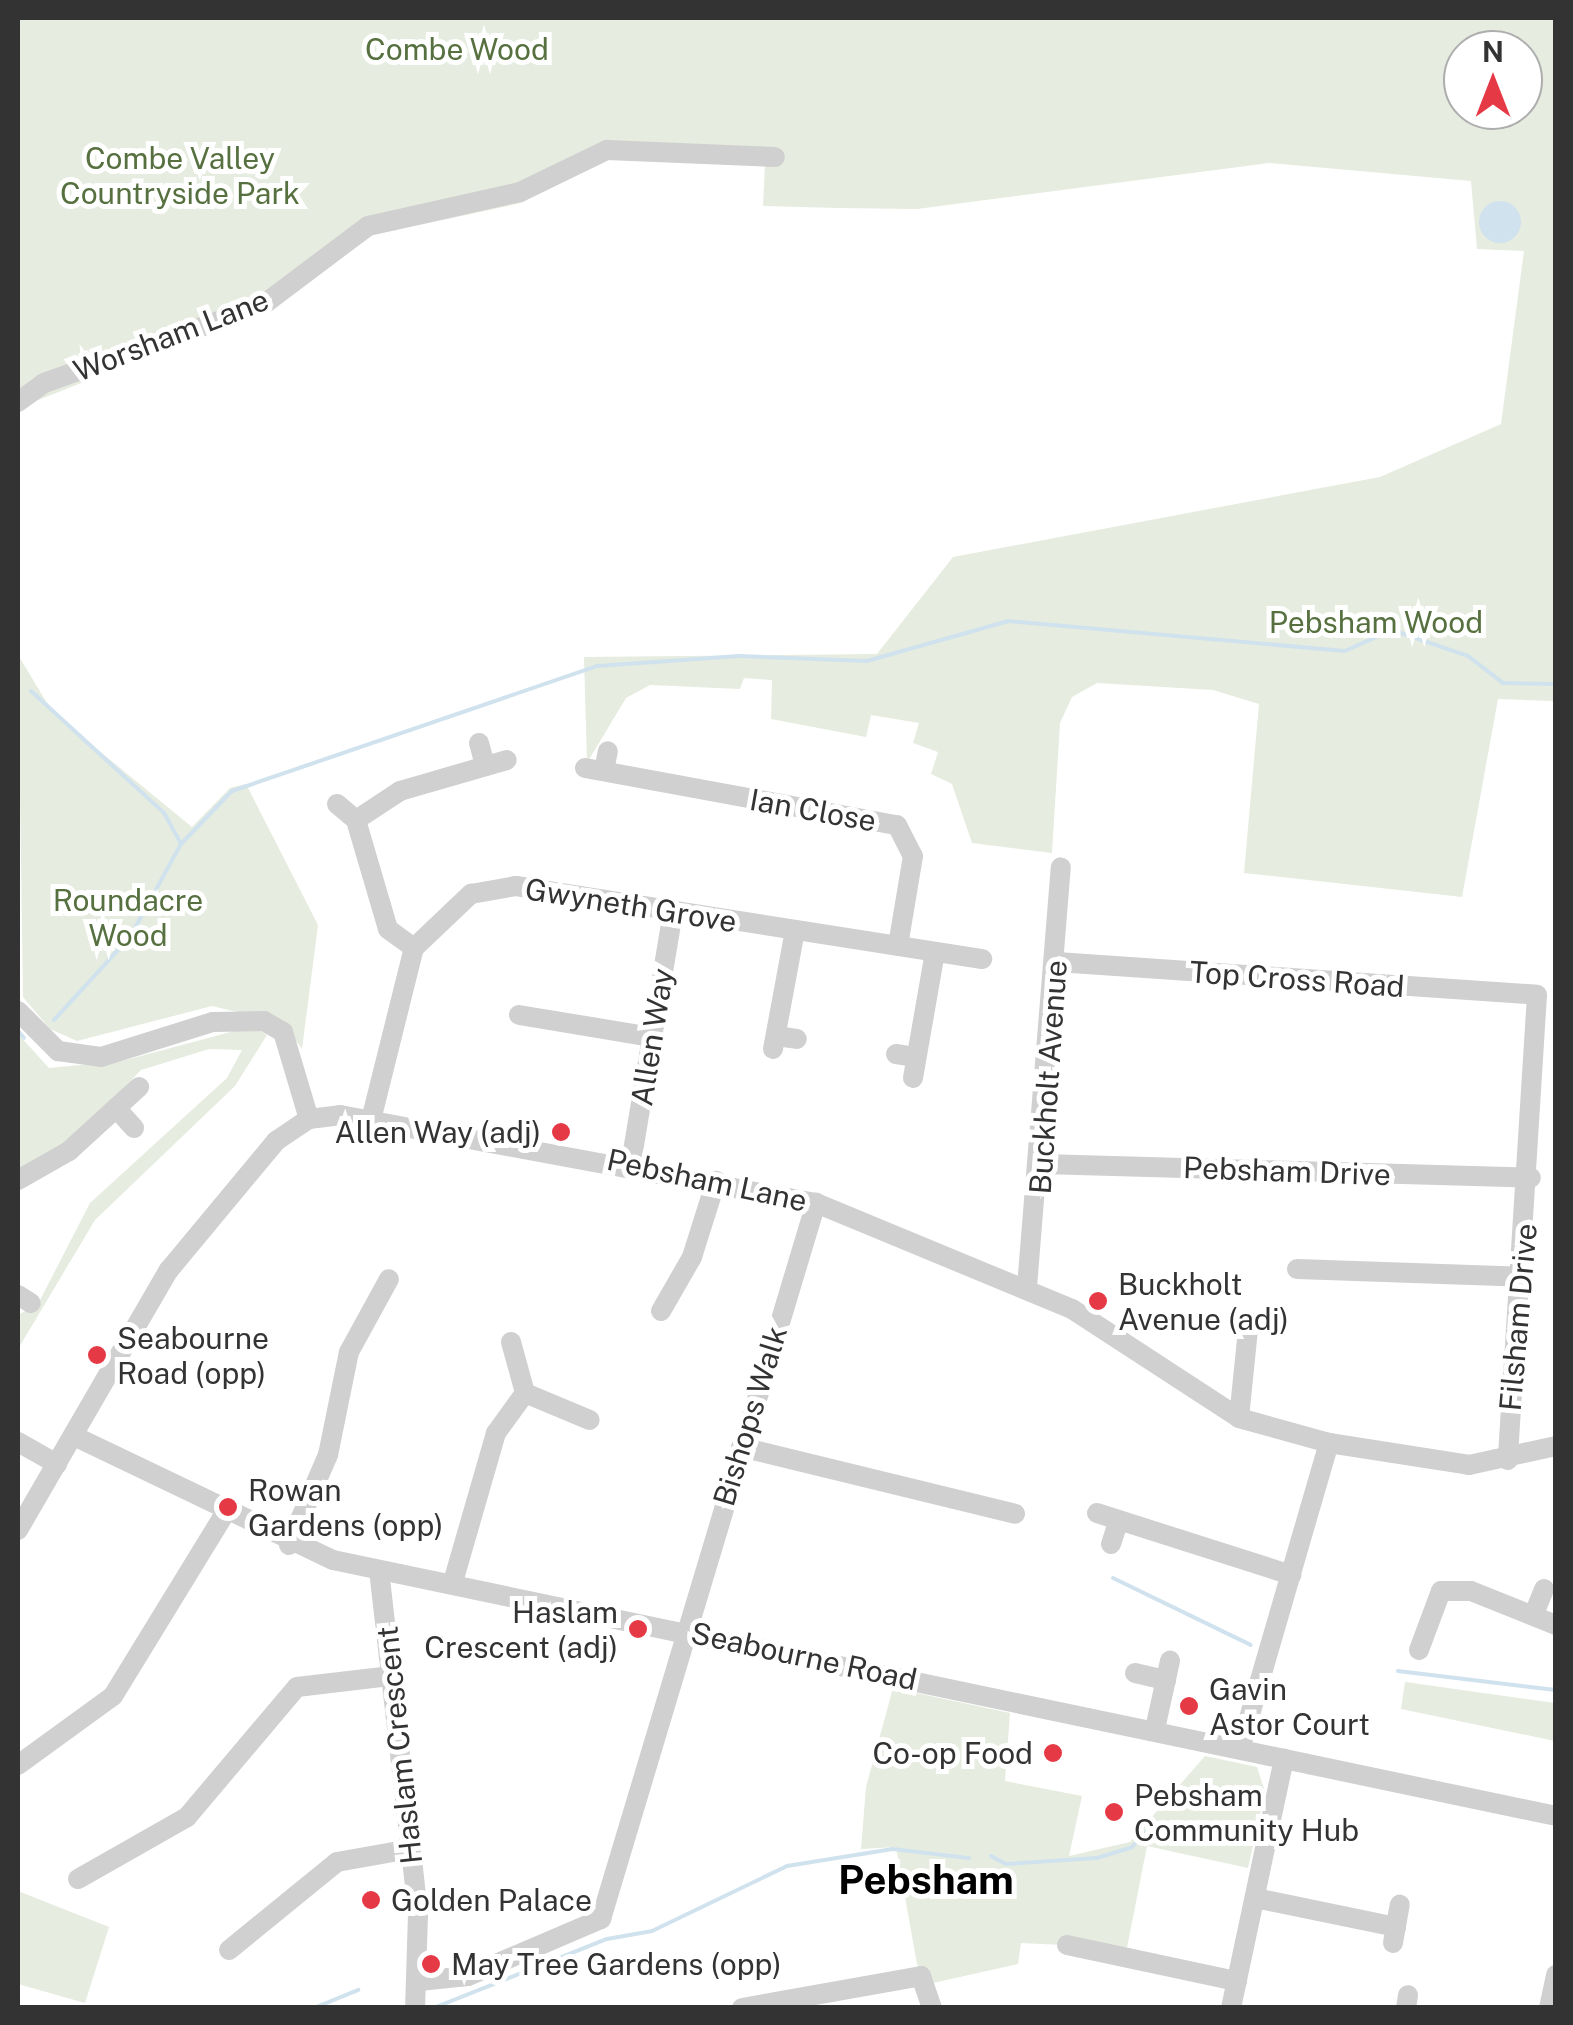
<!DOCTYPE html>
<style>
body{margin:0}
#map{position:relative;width:1573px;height:2025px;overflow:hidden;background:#fff;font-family:"Public Sans",sans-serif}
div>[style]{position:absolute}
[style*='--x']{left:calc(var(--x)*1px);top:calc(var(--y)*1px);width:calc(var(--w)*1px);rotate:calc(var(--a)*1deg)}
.green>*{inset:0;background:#e6ecdf}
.water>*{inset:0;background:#cfe2ee}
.round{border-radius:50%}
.stream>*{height:4px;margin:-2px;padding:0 2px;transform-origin:2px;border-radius:2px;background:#cfe2ee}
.minor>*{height:20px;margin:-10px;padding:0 10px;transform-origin:10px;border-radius:10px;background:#d0d0d0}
.dots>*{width:28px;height:28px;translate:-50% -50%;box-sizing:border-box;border:5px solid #fff;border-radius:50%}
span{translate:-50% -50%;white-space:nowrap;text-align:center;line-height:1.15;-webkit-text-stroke:10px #fff;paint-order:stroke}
.park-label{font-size:30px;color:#56703f}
.street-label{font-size:30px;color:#333}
.poi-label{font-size:30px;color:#333}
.right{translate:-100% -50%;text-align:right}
.left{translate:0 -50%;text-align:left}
.district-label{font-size:40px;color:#000;font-weight:700}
.frame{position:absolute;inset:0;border:20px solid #333;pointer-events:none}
.north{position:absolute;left:1443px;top:30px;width:100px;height:100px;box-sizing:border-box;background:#fff;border:2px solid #adadad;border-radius:50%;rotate:0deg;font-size:28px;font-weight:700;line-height:40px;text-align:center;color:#333}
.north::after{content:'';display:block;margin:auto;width:35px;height:45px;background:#e63946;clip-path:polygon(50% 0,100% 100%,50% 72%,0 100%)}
</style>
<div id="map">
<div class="green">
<div style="clip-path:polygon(evenodd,18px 18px,1555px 18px,1555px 701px,1498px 699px,1462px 897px,1244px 873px,1259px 704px,1213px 690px,1097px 683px,1072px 697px,1060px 723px,1052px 853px,972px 843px,952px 784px,931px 774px,938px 752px,913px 743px,919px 723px,871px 715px,866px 737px,771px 719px,772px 680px,744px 678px,740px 689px,650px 685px,626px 698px,587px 763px,584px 657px,877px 654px,953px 557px,1380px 477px,1501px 424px,1524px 251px,1477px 249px,1471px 181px,1269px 163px,917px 209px,840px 208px,763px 206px,765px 164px,614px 157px,521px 203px,373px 235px,266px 310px,18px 408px,18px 18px,1463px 50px,1523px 50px,1523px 110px,1463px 110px,1463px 50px)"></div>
<div style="clip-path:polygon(18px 655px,53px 713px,192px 827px,230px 788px,246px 784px,318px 925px,302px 1049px,283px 1023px,212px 1006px,77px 1041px,50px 1029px,23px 997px)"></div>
<div style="clip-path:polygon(253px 1026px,267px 1035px,235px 1086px,95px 1220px,18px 1349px,18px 1315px,38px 1304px,90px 1203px,227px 1078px,242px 1050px,209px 1049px,141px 1070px,71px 1142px,18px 1172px,18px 1034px,49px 1068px,122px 1061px)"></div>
<div style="clip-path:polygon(1405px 1682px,1555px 1703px,1555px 1741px,1401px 1709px)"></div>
<div style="clip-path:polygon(893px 1688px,1010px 1713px,1005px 1781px,1082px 1796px,1069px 1856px,1130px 1842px,1205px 1756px,1257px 1767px,1265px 1792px,1248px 1868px,1147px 1846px,1127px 1948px,1021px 1943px,1018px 1964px,933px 1983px,917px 1964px,896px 1847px,861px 1849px,866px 1787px)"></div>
<div style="clip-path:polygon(18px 1891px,109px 1927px,85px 2003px,18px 1984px)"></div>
</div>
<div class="water">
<div class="round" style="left:1479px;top:201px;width:42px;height:42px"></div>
</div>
<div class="stream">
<div style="--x:31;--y:691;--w:180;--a:42.5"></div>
<div style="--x:164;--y:813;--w:35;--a:61"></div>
<div style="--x:54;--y:1020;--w:113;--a:-47.5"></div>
<div style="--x:130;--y:937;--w:106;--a:-61.3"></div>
<div style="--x:181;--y:844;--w:74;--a:-46.1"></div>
<div style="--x:232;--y:791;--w:387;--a:-18.9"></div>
<div style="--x:598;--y:666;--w:141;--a:-4.1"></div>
<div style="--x:739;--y:656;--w:128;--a:2.2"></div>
<div style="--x:867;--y:661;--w:147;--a:-15.8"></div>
<div style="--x:1008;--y:621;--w:338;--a:5.1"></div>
<div style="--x:1345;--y:651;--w:51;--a:-24.1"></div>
<div style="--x:1392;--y:630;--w:80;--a:18.9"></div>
<div style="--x:1468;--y:656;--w:44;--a:37.6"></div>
<div style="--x:1503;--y:683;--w:53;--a:1.1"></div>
<div style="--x:18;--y:1031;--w:9;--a:49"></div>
<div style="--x:1113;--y:1578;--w:153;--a:25.9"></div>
<div style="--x:1398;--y:1671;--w:159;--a:6.9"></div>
<div style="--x:991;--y:1856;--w:17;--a:28"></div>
<div style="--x:1006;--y:1864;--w:91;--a:-3.8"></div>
<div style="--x:1097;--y:1858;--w:37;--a:-17"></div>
<div style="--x:1132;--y:1847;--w:33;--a:-47"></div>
<div style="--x:436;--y:2007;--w:184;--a:-21.7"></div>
<div style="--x:607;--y:1939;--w:46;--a:-10.1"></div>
<div style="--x:652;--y:1931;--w:150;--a:-25.7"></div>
<div style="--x:787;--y:1866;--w:107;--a:-9.1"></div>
<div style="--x:893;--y:1849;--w:77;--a:6.8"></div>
<div style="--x:314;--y:2008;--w:48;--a:-22.2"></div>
</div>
<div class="minor">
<div style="--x:18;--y:402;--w:32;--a:-36"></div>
<div style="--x:44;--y:383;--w:232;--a:-19.6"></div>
<div style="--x:263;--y:305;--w:131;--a:-37"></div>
<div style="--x:368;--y:226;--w:156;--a:-12.6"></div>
<div style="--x:520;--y:192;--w:97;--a:-25.8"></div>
<div style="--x:607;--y:150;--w:168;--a:2.4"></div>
<div style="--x:479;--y:743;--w:24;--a:75"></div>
<div style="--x:585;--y:768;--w:317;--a:10.4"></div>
<div style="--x:897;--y:825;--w:35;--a:63"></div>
<div style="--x:913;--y:856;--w:91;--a:99.5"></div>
<div style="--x:604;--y:771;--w:20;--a:-79"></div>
<div style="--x:337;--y:804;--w:25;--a:40"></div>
<div style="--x:414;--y:948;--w:32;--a:-144"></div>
<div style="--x:388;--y:929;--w:114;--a:-106.4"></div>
<div style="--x:356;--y:820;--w:53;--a:-33.4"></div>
<div style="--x:400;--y:791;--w:111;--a:-16.2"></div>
<div style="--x:1057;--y:962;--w:481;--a:3.9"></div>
<div style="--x:1537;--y:995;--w:466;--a:93.6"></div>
<div style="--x:18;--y:1011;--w:57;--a:45"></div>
<div style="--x:58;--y:1051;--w:43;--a:7.9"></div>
<div style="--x:101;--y:1057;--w:117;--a:-17.4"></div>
<div style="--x:213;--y:1022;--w:51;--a:-1.1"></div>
<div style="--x:264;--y:1021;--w:22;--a:30"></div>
<div style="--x:283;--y:1032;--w:91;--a:73.4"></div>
<div style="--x:519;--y:1015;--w:135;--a:9.4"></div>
<div style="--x:776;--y:1036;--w:21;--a:8"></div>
<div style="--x:773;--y:1049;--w:121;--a:-79.5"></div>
<div style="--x:896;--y:1054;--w:20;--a:9"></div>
<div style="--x:913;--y:1078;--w:128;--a:-80.1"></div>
<div style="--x:116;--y:1108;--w:27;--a:48"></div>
<div style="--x:372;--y:1116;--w:173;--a:-76"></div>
<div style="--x:414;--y:948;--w:79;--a:-43.5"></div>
<div style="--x:471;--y:894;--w:46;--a:-10.1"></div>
<div style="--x:516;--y:886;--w:472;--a:8.9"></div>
<div style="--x:631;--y:1163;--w:255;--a:-80.5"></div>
<div style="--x:1042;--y:1164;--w:489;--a:1.6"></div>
<div style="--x:18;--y:1180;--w:59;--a:-29.6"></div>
<div style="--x:69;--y:1151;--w:95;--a:-42.4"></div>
<div style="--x:1297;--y:1269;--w:225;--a:2"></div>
<div style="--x:1027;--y:1287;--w:421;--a:-85.4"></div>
<div style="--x:18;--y:1295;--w:15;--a:32"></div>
<div style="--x:661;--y:1311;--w:62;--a:-60.1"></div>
<div style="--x:692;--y:1257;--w:80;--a:-72.5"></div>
<div style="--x:511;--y:1342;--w:53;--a:74.6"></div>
<div style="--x:525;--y:1393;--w:70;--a:22.6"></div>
<div style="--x:1239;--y:1418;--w:88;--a:-84.2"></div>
<div style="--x:74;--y:1436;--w:287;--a:25.6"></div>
<div style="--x:333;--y:1560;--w:1250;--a:11.82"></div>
<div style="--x:18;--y:1442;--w:45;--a:29.4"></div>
<div style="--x:741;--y:1447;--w:282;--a:13.7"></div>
<div style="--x:1097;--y:1513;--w:204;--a:17.7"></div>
<div style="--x:18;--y:1530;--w:301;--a:-59.9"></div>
<div style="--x:169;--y:1270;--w:168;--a:-50.3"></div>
<div style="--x:276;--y:1141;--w:40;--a:-34"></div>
<div style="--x:309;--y:1119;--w:31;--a:-7"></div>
<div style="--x:340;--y:1115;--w:484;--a:10.5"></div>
<div style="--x:816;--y:1203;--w:277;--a:22.5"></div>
<div style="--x:1072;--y:1309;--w:199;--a:33.1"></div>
<div style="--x:1239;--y:1418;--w:93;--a:15.5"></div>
<div style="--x:1329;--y:1443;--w:142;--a:8.9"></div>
<div style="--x:1469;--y:1465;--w:89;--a:-12.3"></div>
<div style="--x:1111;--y:1544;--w:25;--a:-72"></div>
<div style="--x:289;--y:1545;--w:98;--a:-66.6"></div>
<div style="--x:328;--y:1455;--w:105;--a:-78.5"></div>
<div style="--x:349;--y:1352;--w:83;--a:-61.3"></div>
<div style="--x:379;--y:1570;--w:346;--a:83.5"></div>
<div style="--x:418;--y:1914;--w:94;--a:91.8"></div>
<div style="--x:453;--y:1582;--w:155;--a:-73.9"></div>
<div style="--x:496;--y:1433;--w:49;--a:-54.1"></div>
<div style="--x:1534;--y:1614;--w:27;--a:-68"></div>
<div style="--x:1419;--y:1650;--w:63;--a:-69.6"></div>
<div style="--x:1441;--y:1591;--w:30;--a:0"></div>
<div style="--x:1471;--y:1591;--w:92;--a:21.8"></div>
<div style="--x:1135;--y:1673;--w:32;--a:13"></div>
<div style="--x:1155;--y:1729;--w:70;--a:-77.6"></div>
<div style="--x:1240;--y:1749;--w:319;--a:-73.8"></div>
<div style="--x:18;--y:1765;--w:117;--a:-36"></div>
<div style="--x:113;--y:1696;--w:212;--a:-58.5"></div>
<div style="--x:78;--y:1879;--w:125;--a:-29.6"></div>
<div style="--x:187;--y:1817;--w:170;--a:-49.8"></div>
<div style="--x:297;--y:1687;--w:95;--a:-6.7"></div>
<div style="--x:1255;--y:1898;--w:144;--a:11.6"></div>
<div style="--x:1393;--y:1943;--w:39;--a:-80"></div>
<div style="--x:1067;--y:1945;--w:174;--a:12"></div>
<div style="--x:229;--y:1950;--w:139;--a:-39.2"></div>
<div style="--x:337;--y:1862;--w:74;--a:-10.1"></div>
<div style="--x:419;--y:1981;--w:49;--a:-5.8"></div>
<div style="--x:468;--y:1976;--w:145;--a:-23.2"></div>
<div style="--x:601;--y:1919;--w:748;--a:-73.29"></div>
<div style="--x:742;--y:2008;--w:182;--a:-10.1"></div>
<div style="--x:921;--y:1976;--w:34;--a:71"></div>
<div style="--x:1231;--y:2008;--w:255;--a:-78"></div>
<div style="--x:1406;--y:2008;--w:13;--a:-81"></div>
<div style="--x:1549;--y:2008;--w:34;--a:-78"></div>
</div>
<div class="dots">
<div style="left:561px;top:1132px;background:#e63946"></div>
<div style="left:1098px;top:1301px;background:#e63946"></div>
<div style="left:97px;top:1355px;background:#e63946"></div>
<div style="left:228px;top:1507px;background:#e63946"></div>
<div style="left:638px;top:1629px;background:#e63946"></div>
<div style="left:1189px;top:1706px;background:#e63946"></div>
<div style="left:1053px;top:1753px;background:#e63946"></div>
<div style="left:1114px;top:1812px;background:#e63946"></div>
<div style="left:371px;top:1900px;background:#e63946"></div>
<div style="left:431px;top:1964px;background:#e63946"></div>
</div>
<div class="park-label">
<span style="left:457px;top:49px">Combe Wood</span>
<span style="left:180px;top:175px">Combe Valley<br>Countryside Park</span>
<span style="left:1376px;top:622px">Pebsham Wood</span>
<span style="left:128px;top:917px">Roundacre<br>Wood</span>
</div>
<div class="street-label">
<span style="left:171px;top:335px;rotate:-21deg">Worsham Lane</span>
<span style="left:813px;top:810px;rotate:10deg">Ian Close</span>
<span style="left:631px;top:905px;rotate:9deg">Gwyneth Grove</span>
<span style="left:1297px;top:979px;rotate:4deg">Top Cross Road</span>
<span style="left:652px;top:1037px;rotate:-81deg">Allen Way</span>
<span style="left:1048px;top:1077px;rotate:-86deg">Buckholt Avenue</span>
<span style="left:1287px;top:1171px;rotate:2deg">Pebsham Drive</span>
<span style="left:707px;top:1180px;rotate:12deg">Pebsham Lane</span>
<span style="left:1518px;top:1317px;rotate:-85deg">Filsham Drive</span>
<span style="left:750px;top:1416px;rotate:-73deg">Bishops Walk</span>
<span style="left:804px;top:1656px;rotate:12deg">Seabourne Road</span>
<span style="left:399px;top:1745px;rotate:-96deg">Haslam Crescent</span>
</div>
<div class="poi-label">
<span class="right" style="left:541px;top:1132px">Allen Way (adj)</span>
<span class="left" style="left:1118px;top:1301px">Buckholt<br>Avenue (adj)</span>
<span class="left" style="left:117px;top:1355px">Seabourne<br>Road (opp)</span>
<span class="left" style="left:248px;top:1507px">Rowan<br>Gardens (opp)</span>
<span class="right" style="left:618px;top:1629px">Haslam<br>Crescent (adj)</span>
<span class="left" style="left:1209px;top:1706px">Gavin<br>Astor Court</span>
<span class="right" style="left:1033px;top:1753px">Co-op Food</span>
<span class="left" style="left:1134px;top:1812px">Pebsham<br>Community Hub</span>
<span class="left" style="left:391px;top:1900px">Golden Palace</span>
<span class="left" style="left:451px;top:1964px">May Tree Gardens (opp)</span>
</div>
<div class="district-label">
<span style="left:926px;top:1880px">Pebsham</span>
</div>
<div class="frame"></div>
<div class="north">N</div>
</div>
